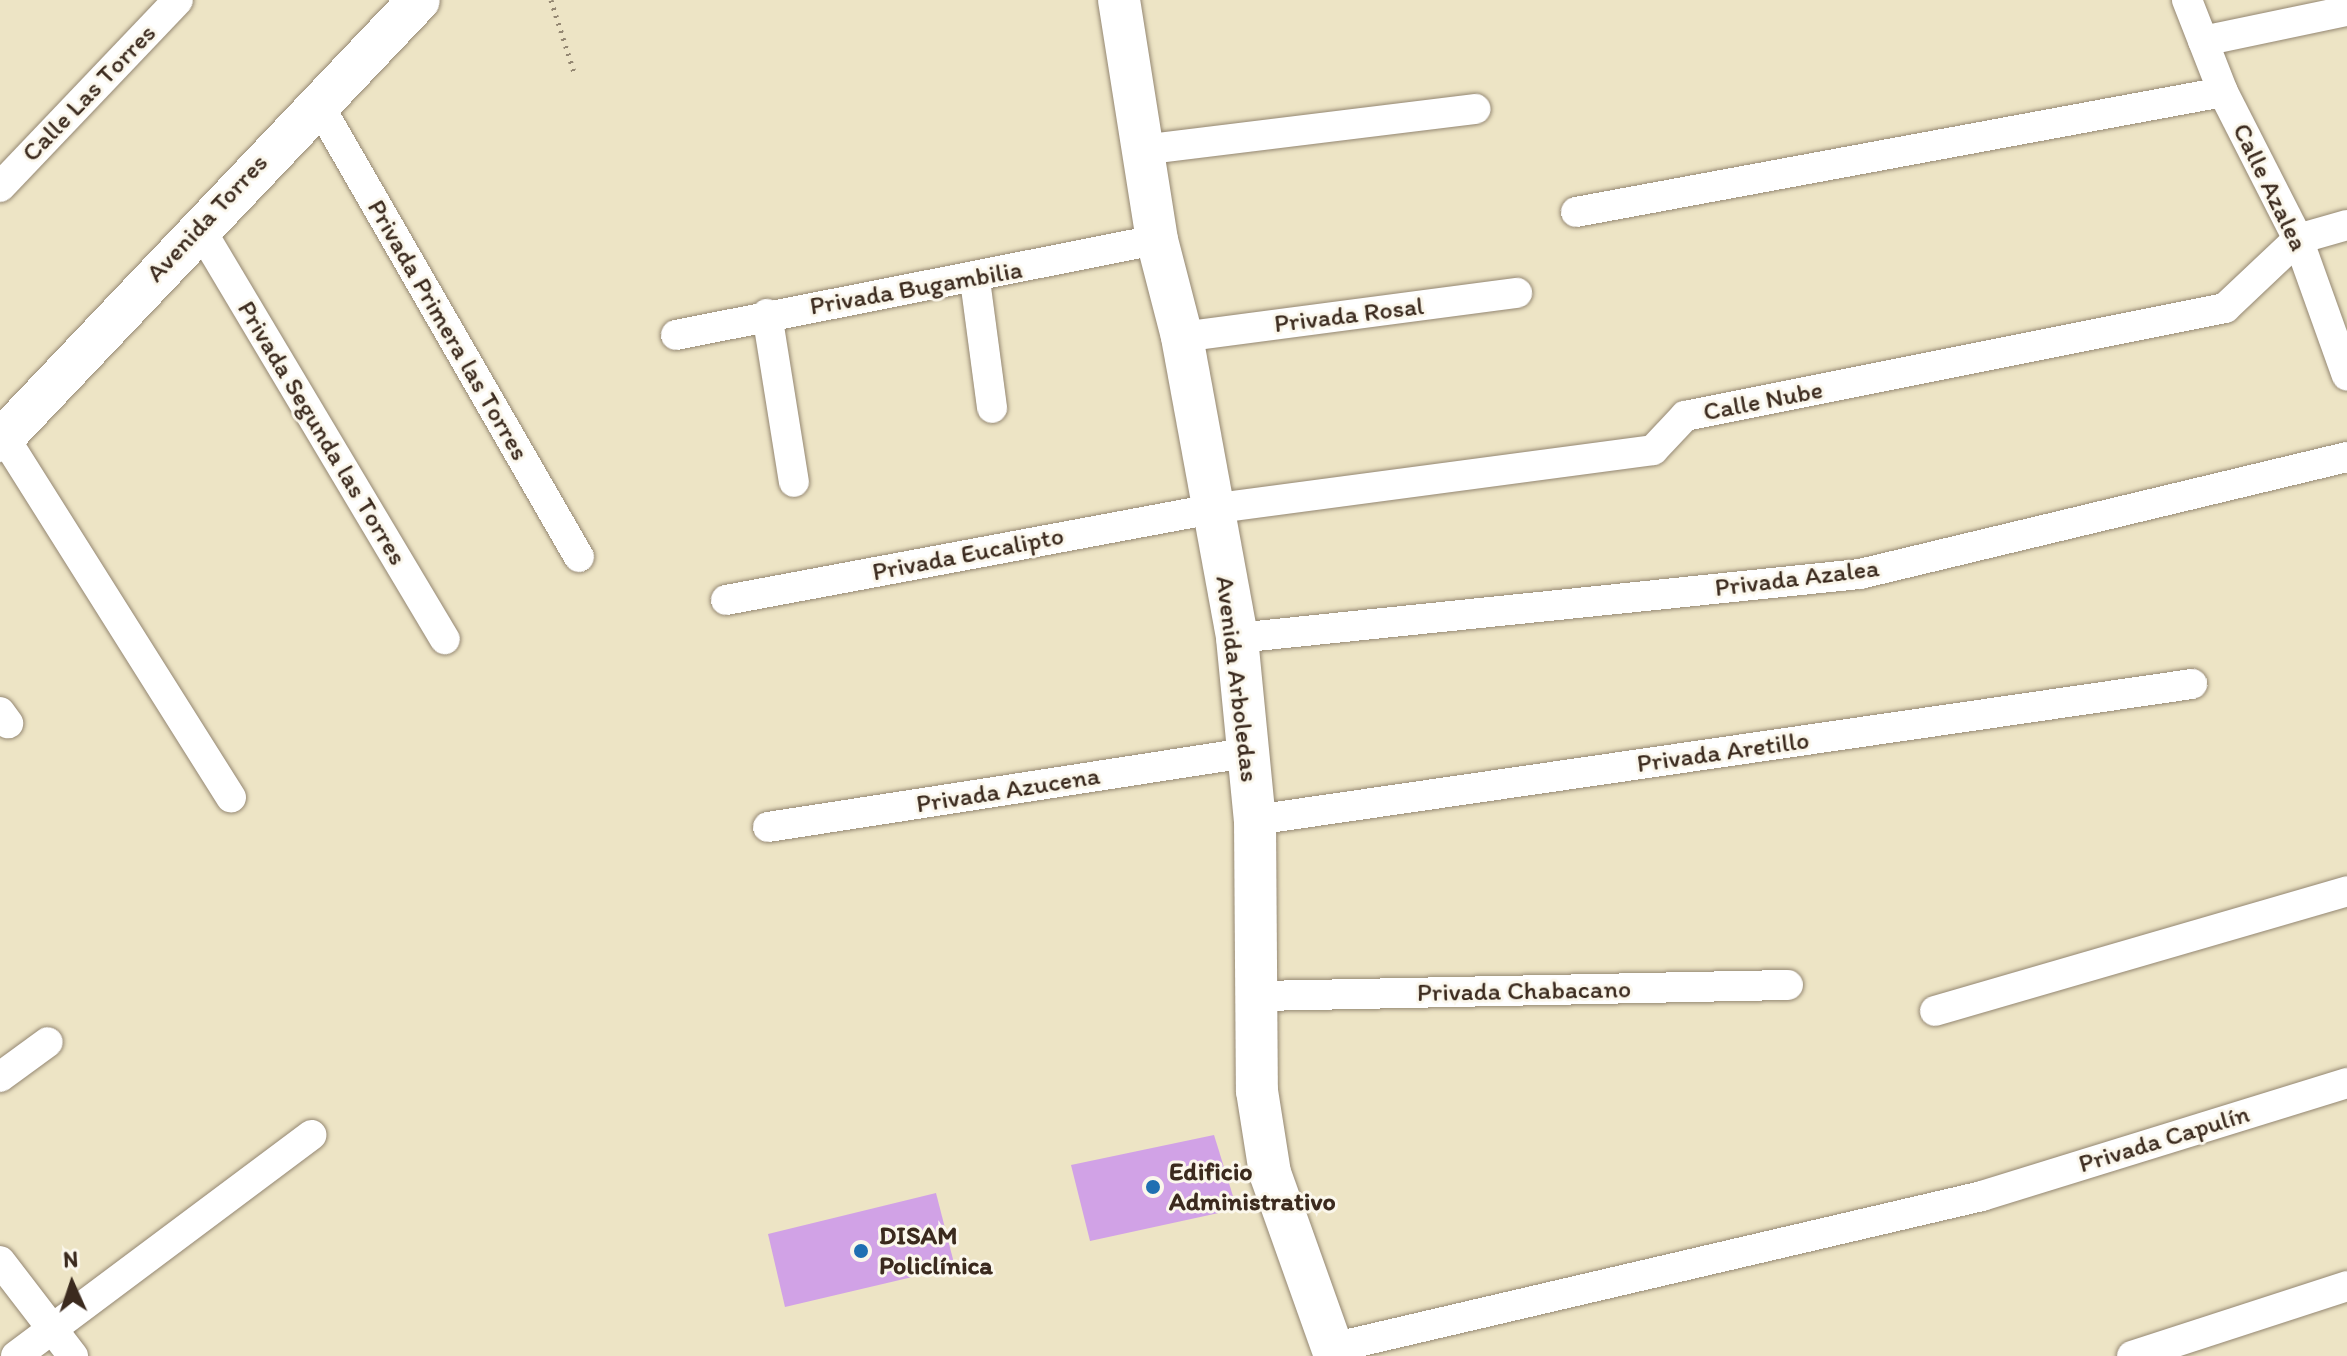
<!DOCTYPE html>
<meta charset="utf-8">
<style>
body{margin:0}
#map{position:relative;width:2347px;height:1356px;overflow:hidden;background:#ede4c5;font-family:Itim,sans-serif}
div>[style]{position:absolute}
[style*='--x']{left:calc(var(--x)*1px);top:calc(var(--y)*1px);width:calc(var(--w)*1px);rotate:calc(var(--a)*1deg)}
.building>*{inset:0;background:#d1a2e6}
.path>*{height:5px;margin-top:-2.5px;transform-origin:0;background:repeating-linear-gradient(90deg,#948772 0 2px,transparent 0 8px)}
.roads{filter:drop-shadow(0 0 2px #948772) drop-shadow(0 0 2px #948772)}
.minor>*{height:30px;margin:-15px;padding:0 15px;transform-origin:15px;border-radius:15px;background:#fff}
.secondary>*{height:42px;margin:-21px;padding:0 21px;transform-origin:21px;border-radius:21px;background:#fff}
.dots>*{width:22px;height:22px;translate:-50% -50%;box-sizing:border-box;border:4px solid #fbf7ec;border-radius:50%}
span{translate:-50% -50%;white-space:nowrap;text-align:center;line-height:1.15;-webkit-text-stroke:6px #fbf7ec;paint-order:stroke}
.street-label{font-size:26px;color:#3b2a1e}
.poi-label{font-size:26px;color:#3b2a1e;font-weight:700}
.left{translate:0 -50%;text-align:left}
.north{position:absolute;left:32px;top:1244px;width:80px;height:80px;-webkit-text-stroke:6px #fbf7ec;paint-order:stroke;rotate:357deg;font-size:22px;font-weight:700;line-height:32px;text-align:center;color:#3b2a1e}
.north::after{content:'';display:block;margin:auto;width:28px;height:36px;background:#3b2a1e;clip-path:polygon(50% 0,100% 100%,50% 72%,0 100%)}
</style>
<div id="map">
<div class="building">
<div style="clip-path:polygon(1214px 1135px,1237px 1209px,1090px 1241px,1071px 1165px)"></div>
<div style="clip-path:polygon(936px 1193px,955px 1267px,785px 1307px,768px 1234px)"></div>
</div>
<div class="path">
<div style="--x:551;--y:0;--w:79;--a:72.3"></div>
</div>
<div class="roads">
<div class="minor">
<div style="--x:2187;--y:0;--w:99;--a:68.6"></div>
<div style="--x:2223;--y:92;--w:165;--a:63"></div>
<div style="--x:2298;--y:239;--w:145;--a:70.3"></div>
<div style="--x:2203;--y:41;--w:147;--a:-11.8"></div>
<div style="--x:317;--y:102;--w:525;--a:60.07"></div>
<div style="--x:1141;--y:150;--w:337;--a:-7"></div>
<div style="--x:0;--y:187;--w:258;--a:-46.4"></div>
<div style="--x:1576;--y:212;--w:658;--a:-10.51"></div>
<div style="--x:199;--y:227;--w:480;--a:59.2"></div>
<div style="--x:975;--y:280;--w:129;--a:82.4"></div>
<div style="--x:767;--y:314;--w:170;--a:80.9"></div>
<div style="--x:676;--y:335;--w:490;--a:-11.2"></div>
<div style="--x:1182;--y:337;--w:338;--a:-7.5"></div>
<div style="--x:4;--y:437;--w:426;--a:57.8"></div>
<div style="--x:726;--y:600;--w:493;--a:-10.6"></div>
<div style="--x:1211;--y:509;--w:446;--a:-7.6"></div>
<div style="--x:1653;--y:450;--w:47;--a:-46.7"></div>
<div style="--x:1685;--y:416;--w:551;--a:-11.31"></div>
<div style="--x:2225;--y:308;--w:100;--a:-43.4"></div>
<div style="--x:2298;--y:239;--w:51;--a:-15.9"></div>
<div style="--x:1237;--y:638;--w:626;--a:-5.87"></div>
<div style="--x:1860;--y:574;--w:501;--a:-13.51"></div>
<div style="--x:0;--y:712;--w:14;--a:54"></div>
<div style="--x:1255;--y:820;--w:947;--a:-8.26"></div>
<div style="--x:768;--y:827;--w:486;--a:-8.8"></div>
<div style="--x:1261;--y:996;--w:527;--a:-1.2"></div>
<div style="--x:1935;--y:1011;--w:429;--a:-16.2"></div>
<div style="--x:0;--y:1077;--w:59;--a:-36.1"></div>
<div style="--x:0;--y:1261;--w:120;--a:52.5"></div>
<div style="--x:1332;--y:1348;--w:668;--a:-13.16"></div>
<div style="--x:1982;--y:1196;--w:382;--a:-17.2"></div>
<div style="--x:16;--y:1356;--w:369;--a:-36.8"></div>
<div style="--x:2132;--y:1356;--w:226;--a:-18"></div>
</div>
<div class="secondary">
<div style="--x:1119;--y:0;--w:243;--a:81"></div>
<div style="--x:1157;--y:240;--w:100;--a:75.5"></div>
<div style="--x:1182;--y:337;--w:306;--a:79.6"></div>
<div style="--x:1237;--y:638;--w:183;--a:84.4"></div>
<div style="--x:1255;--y:820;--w:271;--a:89.6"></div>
<div style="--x:1257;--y:1091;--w:83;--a:81"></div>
<div style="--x:1270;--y:1173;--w:194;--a:70.4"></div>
<div style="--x:0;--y:441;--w:608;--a:-46.47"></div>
</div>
</div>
<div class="dots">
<div style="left:1153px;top:1187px;background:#1f6fb2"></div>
<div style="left:861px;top:1251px;background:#1f6fb2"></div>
</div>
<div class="street-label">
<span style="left:89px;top:93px;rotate:-46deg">Calle Las Torres</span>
<span style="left:2270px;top:187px;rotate:64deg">Calle Azalea</span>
<span style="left:207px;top:218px;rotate:-47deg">Avenida Torres</span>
<span style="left:916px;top:288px;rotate:-10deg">Privada Bugambilia</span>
<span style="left:1349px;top:315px;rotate:-7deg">Privada Rosal</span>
<span style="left:448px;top:330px;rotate:60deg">Privada Primera las Torres</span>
<span style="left:1763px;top:401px;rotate:-11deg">Calle Nube</span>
<span style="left:322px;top:433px;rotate:59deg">Privada Segunda las Torres</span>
<span style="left:968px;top:554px;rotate:-11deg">Privada Eucalipto</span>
<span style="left:1797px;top:578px;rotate:-7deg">Privada Azalea</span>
<span style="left:1237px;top:679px;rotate:83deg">Avenida Arboledas</span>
<span style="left:1723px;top:752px;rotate:-8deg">Privada Aretillo</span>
<span style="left:1008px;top:790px;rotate:-9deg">Privada Azucena</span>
<span style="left:1524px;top:991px;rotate:-1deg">Privada Chabacano</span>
<span style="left:2164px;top:1139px;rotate:-17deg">Privada Capulín</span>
</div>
<div class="poi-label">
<span class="left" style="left:1169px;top:1187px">Edificio<br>Administrativo</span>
<span class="left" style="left:879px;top:1251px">DISAM<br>Policlínica</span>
</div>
<div class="north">N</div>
</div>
